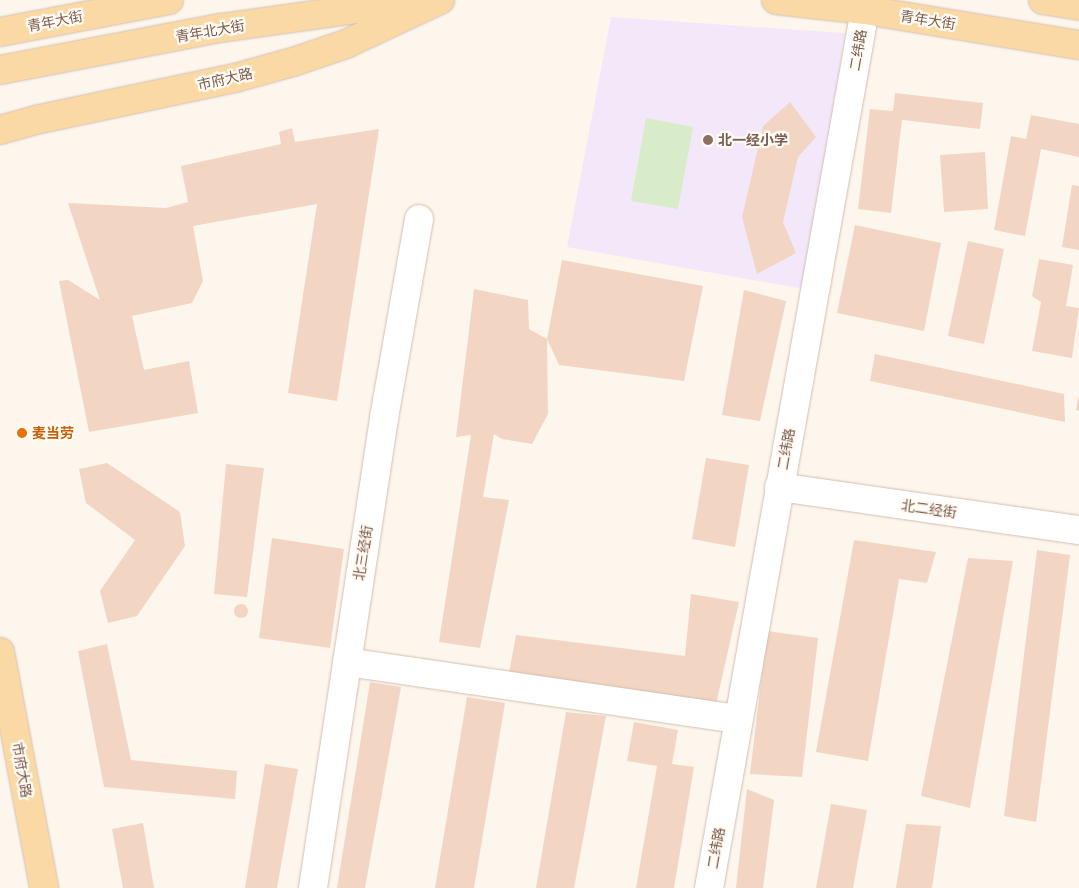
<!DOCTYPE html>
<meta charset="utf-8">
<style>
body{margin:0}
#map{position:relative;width:1079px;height:888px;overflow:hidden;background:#fdf6ec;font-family:Jost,"Noto Sans SC",sans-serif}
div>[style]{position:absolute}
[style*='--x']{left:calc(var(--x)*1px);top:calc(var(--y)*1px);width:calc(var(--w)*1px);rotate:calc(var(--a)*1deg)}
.education>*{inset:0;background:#f3e8fa}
.green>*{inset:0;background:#d8ecc9}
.building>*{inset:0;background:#f3d5c3}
.round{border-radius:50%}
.roads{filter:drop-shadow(0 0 1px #d1beb0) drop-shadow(0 0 1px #d1beb0)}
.minor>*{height:28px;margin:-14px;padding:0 14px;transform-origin:14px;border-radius:14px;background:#fff}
.major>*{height:28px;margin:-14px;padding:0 14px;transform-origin:14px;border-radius:14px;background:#fbd9a5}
.dots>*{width:14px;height:14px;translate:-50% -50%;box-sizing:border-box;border:2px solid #fffaf3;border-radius:50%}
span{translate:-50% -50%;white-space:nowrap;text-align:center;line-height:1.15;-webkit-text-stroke:4.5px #fffaf3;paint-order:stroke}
.street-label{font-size:14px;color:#7a5c4d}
.education-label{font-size:14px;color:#785e54;font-weight:700}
.left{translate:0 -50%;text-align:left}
.food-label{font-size:14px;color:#c56008;font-weight:700}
</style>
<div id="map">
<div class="education">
<div style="clip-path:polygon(611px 17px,845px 33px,804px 289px,567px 247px)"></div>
</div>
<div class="green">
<div style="clip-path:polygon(646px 118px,693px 127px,678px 209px,631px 201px)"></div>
</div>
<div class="building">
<div style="clip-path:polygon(895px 93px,983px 103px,980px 129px,902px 120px,891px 213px,858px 209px,870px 109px,893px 111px)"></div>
<div style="clip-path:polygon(790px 102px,816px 137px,798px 157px,783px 222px,796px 253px,757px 274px,742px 217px,763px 126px)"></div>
<div style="clip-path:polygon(1031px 115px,1079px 124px,1079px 157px,1041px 149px,1025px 236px,994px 230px,1011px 136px,1026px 139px)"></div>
<div style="clip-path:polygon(292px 128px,295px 142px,379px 129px,337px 401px,288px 393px,317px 204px,193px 226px,203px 281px,192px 303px,132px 316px,144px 370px,189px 361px,198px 413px,89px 432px,59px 281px,68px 280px,100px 300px,68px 203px,166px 208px,188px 202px,181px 166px,281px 144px,279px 132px)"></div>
<div style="clip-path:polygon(985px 152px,988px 209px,944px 212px,940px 155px)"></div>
<div style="clip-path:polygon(1072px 185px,1079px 186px,1079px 250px,1062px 247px)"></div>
<div style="clip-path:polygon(855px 225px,941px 243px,924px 331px,837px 313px)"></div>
<div style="clip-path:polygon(968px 241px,1004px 249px,984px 344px,948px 336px)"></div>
<div style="clip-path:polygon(1039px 259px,1073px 265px,1066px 306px,1079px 308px,1072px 358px,1032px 351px,1041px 302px,1032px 296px)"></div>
<div style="clip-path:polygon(562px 260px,703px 286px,684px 381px,559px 365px,547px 339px)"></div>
<div style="clip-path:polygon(474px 289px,528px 300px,529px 329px,547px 339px,548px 414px,532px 444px,502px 439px,494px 434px,483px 497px,509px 500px,480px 648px,439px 642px,471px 435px,456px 437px)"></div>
<div style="clip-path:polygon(744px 290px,786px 301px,760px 421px,722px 415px)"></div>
<div style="clip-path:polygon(875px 354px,1064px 394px,1065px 422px,870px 381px)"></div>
<div style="clip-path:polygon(1078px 397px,1079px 398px,1079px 411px,1076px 410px)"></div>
<div style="clip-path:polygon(706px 458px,749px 465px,735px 547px,692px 539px)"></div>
<div style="clip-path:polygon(107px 463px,180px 512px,185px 546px,137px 616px,108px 623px,100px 591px,135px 540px,86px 503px,79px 469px)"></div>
<div style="clip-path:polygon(226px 464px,264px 468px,247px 597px,214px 594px)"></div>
<div style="clip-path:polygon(272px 538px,344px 549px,330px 648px,259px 638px)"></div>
<div style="clip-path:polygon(854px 540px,936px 552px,927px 583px,899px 579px,868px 761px,816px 752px)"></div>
<div style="clip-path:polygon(1037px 550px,1070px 555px,1036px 822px,1004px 816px)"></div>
<div style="clip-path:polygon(968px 558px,1013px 561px,970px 808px,921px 796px)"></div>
<div style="clip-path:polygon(691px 594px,739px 602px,714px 713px,507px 684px,516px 635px,685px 656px)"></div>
<div class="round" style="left:234px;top:604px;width:14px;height:14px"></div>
<div style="clip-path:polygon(767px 631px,818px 638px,802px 777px,750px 774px)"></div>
<div style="clip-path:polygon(107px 644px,131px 760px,237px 771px,235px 799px,104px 787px,78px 651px)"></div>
<div style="clip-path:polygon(370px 682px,401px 687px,365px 888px,337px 888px)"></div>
<div style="clip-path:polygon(467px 697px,505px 703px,474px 888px,435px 888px)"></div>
<div style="clip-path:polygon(566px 712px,606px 716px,574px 888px,536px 888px)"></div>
<div style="clip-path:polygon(634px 722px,678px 730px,672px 764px,694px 767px,674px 888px,636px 888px,657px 766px,627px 761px)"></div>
<div style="clip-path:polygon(265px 764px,298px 769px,277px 888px,245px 888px)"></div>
<div style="clip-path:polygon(747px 789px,774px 800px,763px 888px,736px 888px)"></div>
<div style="clip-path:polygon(831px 804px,867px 810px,853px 888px,816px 888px)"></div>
<div style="clip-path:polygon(143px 823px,154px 888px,123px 888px,112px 829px)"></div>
<div style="clip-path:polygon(906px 824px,941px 826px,932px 888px,896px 888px)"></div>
</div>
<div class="roads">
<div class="minor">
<div style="--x:779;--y:487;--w:303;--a:8.2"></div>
<div style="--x:347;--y:662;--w:395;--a:8.3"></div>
<div style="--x:313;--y:888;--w:475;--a:-81.4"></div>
<div style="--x:384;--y:418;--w:202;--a:-80"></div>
<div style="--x:709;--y:888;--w:892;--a:-79.93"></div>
</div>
<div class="major">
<div style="--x:776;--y:0;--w:90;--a:6.4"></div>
<div style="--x:865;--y:10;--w:217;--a:9.3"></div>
<div style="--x:1043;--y:0;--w:36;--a:9"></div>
<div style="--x:0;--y:32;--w:172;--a:-10.7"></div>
<div style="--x:0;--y:70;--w:225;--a:-10.8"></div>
<div style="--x:221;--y:28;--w:201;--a:-8"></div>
<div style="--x:0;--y:130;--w:41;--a:-15.4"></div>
<div style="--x:40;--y:119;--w:199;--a:-11.9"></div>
<div style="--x:235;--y:78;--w:60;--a:-15.4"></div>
<div style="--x:293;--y:62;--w:56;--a:-18.8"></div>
<div style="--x:346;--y:44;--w:104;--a:-25.1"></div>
<div style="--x:0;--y:652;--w:240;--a:79.4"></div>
</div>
</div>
<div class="dots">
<div style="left:708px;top:140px;background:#8d6e63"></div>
<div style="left:22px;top:433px;background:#e8710a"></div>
</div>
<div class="street-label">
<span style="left:928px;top:20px;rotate:9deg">青年大街</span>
<span style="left:55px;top:21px;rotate:-11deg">青年大街</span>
<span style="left:210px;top:31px;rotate:-10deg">青年北大街</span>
<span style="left:858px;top:50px;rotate:-80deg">二纬路</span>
<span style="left:225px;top:79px;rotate:-13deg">市府大路</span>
<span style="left:786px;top:449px;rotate:-80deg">二纬路</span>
<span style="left:929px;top:509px;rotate:8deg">北二经街</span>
<span style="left:363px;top:553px;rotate:-81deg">北三经街</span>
<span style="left:22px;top:770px;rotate:80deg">市府大路</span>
<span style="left:716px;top:848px;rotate:-80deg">二纬路</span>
</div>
<div class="education-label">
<span class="left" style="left:718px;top:140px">北一经小学</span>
</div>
<div class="food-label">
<span class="left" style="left:32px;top:433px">麦当劳</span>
</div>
</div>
